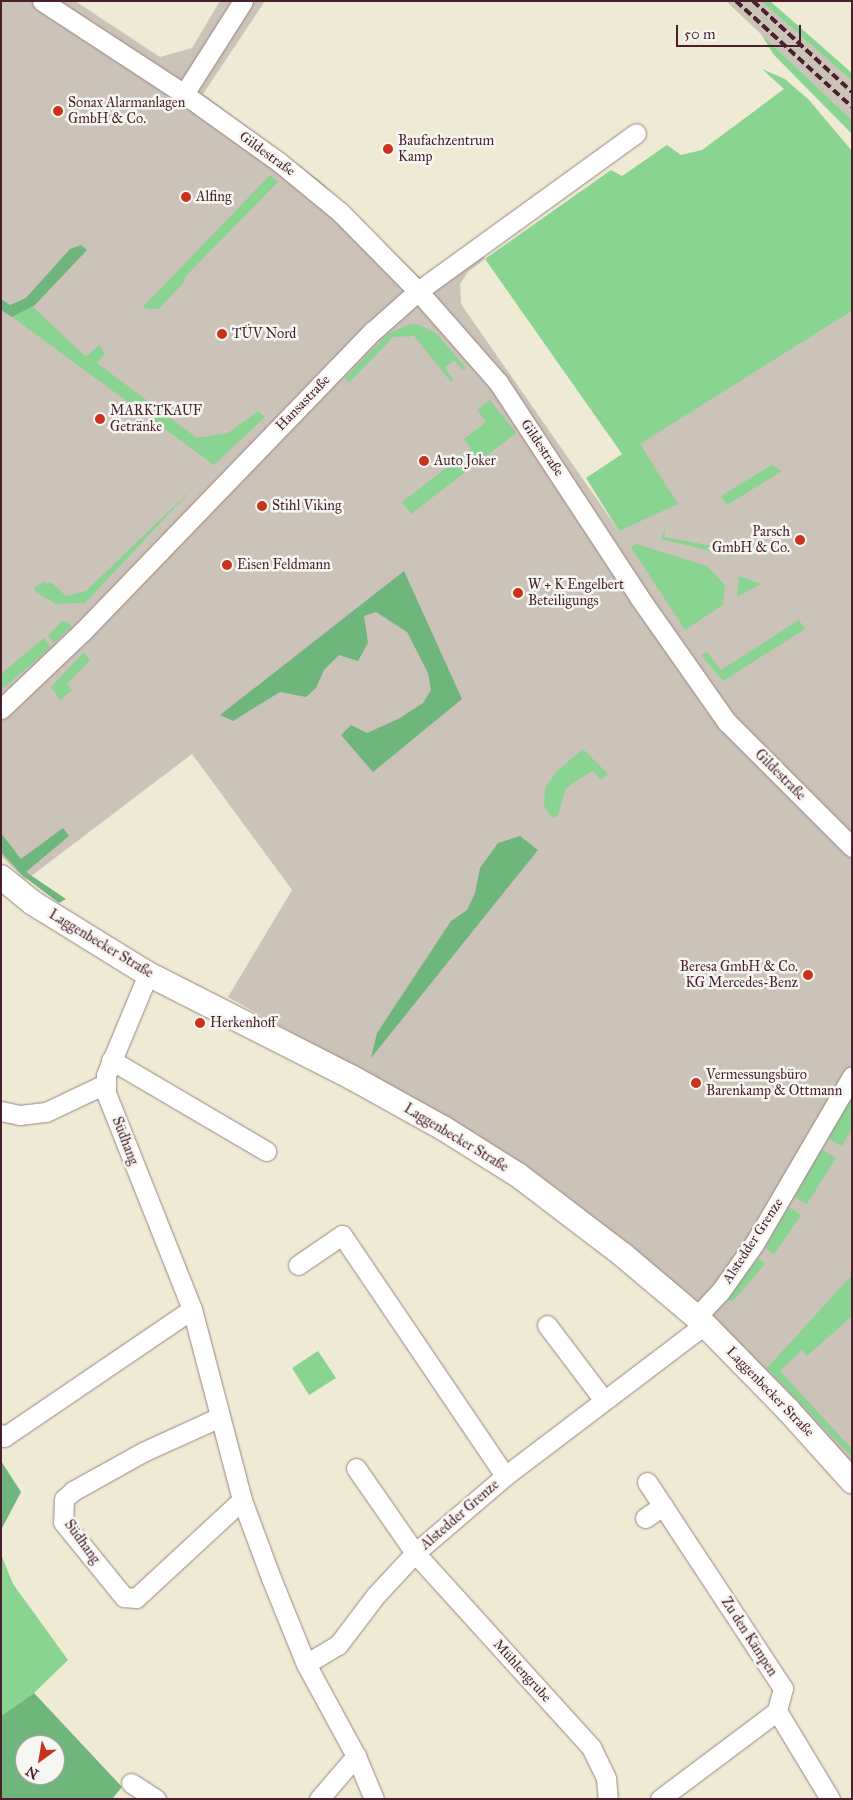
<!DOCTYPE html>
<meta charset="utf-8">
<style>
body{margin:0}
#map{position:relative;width:853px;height:1800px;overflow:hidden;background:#eeead4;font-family:"IM FELL Great Primer",serif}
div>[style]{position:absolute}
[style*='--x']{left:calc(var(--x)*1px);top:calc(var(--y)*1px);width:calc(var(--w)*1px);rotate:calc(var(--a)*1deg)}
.industrial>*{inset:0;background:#cbc3b8}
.green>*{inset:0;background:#89d491}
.forest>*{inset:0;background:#6eb67b}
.roads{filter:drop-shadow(0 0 1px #9c8480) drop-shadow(0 0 1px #9c8480)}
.minor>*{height:19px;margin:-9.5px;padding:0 9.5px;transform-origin:9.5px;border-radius:9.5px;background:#fff}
.tertiary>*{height:24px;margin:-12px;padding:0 12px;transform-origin:12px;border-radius:12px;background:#fff}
.rail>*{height:4px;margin-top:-2px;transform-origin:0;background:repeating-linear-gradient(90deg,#4a1f2b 0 8px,transparent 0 12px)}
.dots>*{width:14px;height:14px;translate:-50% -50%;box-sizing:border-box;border:2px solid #f6f6f2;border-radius:50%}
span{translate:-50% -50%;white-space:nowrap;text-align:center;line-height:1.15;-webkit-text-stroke:5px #f6f6f2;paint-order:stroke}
.poi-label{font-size:14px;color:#4a1f2b}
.left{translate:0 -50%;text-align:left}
.right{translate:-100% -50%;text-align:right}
.street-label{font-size:14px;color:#4a1f2b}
.frame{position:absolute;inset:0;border:2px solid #4a1f2b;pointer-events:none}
.north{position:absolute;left:15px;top:1735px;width:50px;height:50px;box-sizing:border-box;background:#f6f6f2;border:1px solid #b1a0a2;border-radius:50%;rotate:212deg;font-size:14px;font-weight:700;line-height:20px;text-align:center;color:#4a1f2b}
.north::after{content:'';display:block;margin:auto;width:18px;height:22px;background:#c8321e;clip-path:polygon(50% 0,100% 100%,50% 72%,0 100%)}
.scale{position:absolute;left:676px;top:25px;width:125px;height:22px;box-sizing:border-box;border:2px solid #4a1f2b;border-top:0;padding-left:6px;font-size:15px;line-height:18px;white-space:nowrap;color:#4a1f2b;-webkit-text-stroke:4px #f6f6f2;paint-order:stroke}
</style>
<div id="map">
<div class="industrial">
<div style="clip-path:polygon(1px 1px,75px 1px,160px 57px,192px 48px,220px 1px,265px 1px,203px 94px,319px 180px,431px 288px,481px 253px,485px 259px,468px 272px,460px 284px,461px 304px,619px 531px,639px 444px,852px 311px,852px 1467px,711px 1319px,555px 1187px,371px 1077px,228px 997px,292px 890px,192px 754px,26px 880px,1px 856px)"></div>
<div style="clip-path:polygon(726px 1px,761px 1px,852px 81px,852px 120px)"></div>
</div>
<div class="green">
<div style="clip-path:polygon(761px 1px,770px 1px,852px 73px,852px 81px)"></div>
<div style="clip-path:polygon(761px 34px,852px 120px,852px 134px,774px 55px)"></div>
<div style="clip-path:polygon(762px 69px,785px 79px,809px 100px,852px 151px,852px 311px,640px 444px,678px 504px,619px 531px,586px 478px,622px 454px,485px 259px,611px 170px,622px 176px,667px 145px,681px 155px,702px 150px,784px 89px)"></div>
<div style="clip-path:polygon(270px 175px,278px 182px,184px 278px,185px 281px,159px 309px,142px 308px)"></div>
<div style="clip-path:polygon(32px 306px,86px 357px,99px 345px,105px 354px,97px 363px,197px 438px,228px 433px,258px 411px,265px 417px,214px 465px,12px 317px)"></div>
<div style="clip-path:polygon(410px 324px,420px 325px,437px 334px,466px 368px,463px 370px,454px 360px,445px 368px,453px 380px,451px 382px,414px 336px,393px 337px,349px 383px,345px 378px,388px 334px)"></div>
<div style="clip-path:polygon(490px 400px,516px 433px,411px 514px,402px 502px,471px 449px,464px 439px,486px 422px,477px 410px)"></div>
<div style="clip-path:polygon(772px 465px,782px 471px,727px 505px,721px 496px)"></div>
<div style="clip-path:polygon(195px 486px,85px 603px,56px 604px,36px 592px,34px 588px,45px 581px,47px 584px,51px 582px,66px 596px,86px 591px)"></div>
<div style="clip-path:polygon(666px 526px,664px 537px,734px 550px,732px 556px,661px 539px)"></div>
<div style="clip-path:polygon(636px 544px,707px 566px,725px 585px,723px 605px,685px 630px,631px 547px)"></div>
<div style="clip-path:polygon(739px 576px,761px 584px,737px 597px)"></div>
<div style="clip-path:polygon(799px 620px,805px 629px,723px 681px,701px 655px,707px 652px,721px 670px)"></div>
<div style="clip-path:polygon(62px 621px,69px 622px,71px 627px,54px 643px,48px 636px)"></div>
<div style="clip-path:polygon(44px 638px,51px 647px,1px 690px,1px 674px)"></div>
<div style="clip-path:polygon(84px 652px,90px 660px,67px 684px,72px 690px,60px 700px,51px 687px)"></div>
<div style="clip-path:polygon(583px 749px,608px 774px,601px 780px,593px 771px,573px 783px,565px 790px,558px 816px,552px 818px,544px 806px,545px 788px,557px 771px)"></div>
<div style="clip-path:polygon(851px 1096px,852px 1128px,842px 1146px,828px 1138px)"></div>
<div style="clip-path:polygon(821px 1149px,836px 1158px,807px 1204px,795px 1197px)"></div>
<div style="clip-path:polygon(789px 1207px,801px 1215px,774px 1254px,765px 1248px)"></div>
<div style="clip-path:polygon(759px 1258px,765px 1264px,733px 1301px,726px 1299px)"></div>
<div style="clip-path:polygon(852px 1275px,852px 1316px,807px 1356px,802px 1350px,780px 1371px,852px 1449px,852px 1457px,767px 1368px)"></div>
<div style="clip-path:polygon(318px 1351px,336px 1378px,309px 1395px,292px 1368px)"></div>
<div style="clip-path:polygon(1px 1554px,13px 1584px,68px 1660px,34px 1693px,1px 1716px)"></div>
</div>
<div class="forest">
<div style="clip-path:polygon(81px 245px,87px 250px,35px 305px,12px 317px,1px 310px,1px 299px,10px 305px,26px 298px,70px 249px)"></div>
<div style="clip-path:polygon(404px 571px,462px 699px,373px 772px,341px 735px,351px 725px,367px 733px,400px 718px,423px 703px,431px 690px,428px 673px,407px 632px,376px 612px,364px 616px,368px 643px,358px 661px,339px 655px,324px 670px,316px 688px,306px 697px,280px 692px,233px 721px,220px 715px)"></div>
<div style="clip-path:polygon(63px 828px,69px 836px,26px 872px,66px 899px,59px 903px,22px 875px,1px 852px,1px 833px,21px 859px)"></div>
<div style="clip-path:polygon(520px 836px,538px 850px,371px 1058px,377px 1033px,451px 921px,467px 910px,475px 893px,480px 868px,498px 843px)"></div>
<div style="clip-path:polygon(1px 1461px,21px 1492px,1px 1530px)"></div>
<div style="clip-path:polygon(evenodd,34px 1693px,122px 1787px,112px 1799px,1px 1799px,1px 1716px,34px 1693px,25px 1745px,55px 1745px,55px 1775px,25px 1775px,25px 1745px)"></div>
</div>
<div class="roads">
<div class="minor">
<div style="--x:42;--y:1;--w:170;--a:33.2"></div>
<div style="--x:184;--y:94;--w:117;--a:35.6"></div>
<div style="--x:279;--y:162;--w:79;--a:39.3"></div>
<div style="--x:340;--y:212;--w:111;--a:45.4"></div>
<div style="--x:418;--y:291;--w:121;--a:48.7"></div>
<div style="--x:498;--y:382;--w:257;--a:56.7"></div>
<div style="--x:639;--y:597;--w:153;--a:54.9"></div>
<div style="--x:727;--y:722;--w:177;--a:45"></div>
<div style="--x:184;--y:94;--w:110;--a:-57.6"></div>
<div style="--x:1;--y:709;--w:113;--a:-43.6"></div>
<div style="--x:83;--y:631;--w:417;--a:-46"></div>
<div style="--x:373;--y:331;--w:60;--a:-41.6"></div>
<div style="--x:418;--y:291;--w:269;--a:-35.9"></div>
<div style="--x:148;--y:974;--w:109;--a:112.6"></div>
<div style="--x:106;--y:1075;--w:18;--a:90"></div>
<div style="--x:106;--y:1093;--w:232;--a:68.3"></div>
<div style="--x:192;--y:1309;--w:197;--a:75.3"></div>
<div style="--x:242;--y:1500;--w:83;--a:69.6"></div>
<div style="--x:271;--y:1578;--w:93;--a:67.9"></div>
<div style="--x:306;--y:1664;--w:105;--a:61.5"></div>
<div style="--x:356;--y:1756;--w:47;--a:67.3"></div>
<div style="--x:111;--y:1060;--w:180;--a:30.4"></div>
<div style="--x:1;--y:1111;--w:19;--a:12"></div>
<div style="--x:20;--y:1115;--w:26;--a:-7"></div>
<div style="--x:46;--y:1112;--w:65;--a:-25.4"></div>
<div style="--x:298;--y:1265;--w:53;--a:-34.3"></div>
<div style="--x:342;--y:1235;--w:291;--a:55.9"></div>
<div style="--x:547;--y:1325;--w:93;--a:52.9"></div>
<div style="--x:220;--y:1417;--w:85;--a:155.6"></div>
<div style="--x:143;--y:1452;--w:80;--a:150.9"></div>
<div style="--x:73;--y:1491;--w:12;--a:138"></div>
<div style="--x:64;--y:1499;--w:23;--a:92"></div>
<div style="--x:63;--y:1522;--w:97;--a:50.9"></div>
<div style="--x:124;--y:1597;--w:12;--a:5"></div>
<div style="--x:136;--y:1598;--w:144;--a:-42.8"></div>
<div style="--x:1;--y:1434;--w:4;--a:45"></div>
<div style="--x:4;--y:1437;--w:227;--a:-34.2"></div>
<div style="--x:356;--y:1468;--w:103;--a:55.2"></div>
<div style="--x:415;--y:1553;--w:262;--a:47.8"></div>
<div style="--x:591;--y:1747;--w:34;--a:64"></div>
<div style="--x:606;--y:1778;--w:21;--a:85"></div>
<div style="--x:647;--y:1482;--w:247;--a:56.6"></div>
<div style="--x:783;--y:1688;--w:24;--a:105"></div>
<div style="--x:777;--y:1711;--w:103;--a:58.9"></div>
<div style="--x:645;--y:1518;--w:22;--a:-34"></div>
<div style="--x:306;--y:1664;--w:37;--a:-31"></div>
<div style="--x:338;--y:1645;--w:63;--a:-52.8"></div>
<div style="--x:376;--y:1595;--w:57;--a:-47.1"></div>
<div style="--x:415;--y:1553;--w:118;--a:-40.5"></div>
<div style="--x:505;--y:1476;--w:238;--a:-37.2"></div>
<div style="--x:695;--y:1332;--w:22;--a:-72"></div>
<div style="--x:702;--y:1311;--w:26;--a:-47"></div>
<div style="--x:720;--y:1292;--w:59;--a:-54.7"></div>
<div style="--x:754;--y:1244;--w:194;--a:-59.7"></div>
<div style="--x:131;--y:1783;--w:30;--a:33"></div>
<div style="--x:319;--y:1799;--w:57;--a:-49.3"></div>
<div style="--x:660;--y:1799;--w:146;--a:-36.9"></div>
</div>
<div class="tertiary">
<div style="--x:1;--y:877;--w:41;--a:39.1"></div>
<div style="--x:33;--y:903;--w:135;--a:31.7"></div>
<div style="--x:148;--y:974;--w:228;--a:26.9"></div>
<div style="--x:351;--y:1077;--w:105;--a:29"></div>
<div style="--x:443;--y:1128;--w:89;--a:32.1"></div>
<div style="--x:518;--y:1175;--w:132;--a:37.3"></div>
<div style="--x:623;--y:1255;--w:101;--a:40.2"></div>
<div style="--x:700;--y:1320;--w:126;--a:45.6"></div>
<div style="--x:788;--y:1410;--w:96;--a:48"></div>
</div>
</div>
<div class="rail">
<div style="--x:736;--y:1;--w:157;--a:42.4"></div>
<div style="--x:753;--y:1;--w:134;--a:42.6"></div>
</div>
<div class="dots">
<div style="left:58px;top:111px;background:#c8321e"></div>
<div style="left:388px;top:149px;background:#c8321e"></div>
<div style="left:186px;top:197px;background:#c8321e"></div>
<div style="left:222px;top:334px;background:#c8321e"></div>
<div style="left:100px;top:419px;background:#c8321e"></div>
<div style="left:424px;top:461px;background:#c8321e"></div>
<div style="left:262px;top:506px;background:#c8321e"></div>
<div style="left:800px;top:540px;background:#c8321e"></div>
<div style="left:227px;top:565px;background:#c8321e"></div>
<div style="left:518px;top:593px;background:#c8321e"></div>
<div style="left:808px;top:975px;background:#c8321e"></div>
<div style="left:200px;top:1023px;background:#c8321e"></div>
<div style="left:696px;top:1083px;background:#c8321e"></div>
</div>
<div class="poi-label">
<span class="left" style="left:68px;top:111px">Sonax Alarmanlagen<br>GmbH &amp; Co.</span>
<span class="left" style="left:398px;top:149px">Baufachzentrum<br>Kamp</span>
<span class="left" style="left:196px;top:197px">Alfing</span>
<span class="left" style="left:232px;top:334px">TÜV Nord</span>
<span class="left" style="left:110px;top:419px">MARKTKAUF<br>Getränke</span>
<span class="left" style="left:434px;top:461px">Auto Joker</span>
<span class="left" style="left:272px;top:506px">Stihl Viking</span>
<span class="right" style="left:790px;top:540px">Parsch<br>GmbH &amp; Co.</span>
<span class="left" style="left:237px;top:565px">Eisen Feldmann</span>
<span class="left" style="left:528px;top:593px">W + K Engelbert<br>Beteiligungs</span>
<span class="right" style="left:798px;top:975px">Beresa GmbH &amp; Co.<br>KG Mercedes-Benz</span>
<span class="left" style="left:210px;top:1023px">Herkenhoff</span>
<span class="left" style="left:706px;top:1083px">Vermessungsbüro<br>Barenkamp &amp; Ottmann</span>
</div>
<div class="street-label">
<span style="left:267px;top:154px;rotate:36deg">Gildestraße</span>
<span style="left:303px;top:403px;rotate:-46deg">Hansastraße</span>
<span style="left:542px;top:448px;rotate:56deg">Gildestraße</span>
<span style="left:780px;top:775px;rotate:45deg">Gildestraße</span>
<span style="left:101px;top:944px;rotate:31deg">Laggenbecker Straße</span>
<span style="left:456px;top:1138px;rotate:31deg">Laggenbecker Straße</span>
<span style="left:125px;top:1141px;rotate:69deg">Südhang</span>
<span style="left:753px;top:1241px;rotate:-57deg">Alstedder Grenze</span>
<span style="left:770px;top:1392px;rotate:46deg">Laggenbecker Straße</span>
<span style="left:460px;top:1515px;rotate:-41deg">Alstedder Grenze</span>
<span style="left:82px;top:1542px;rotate:54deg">Südhang</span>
<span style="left:749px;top:1637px;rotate:57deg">Zu den Kämpen</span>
<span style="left:522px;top:1671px;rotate:48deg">Mühlengrube</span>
</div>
<div class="frame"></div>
<div class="north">N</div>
<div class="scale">50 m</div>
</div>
